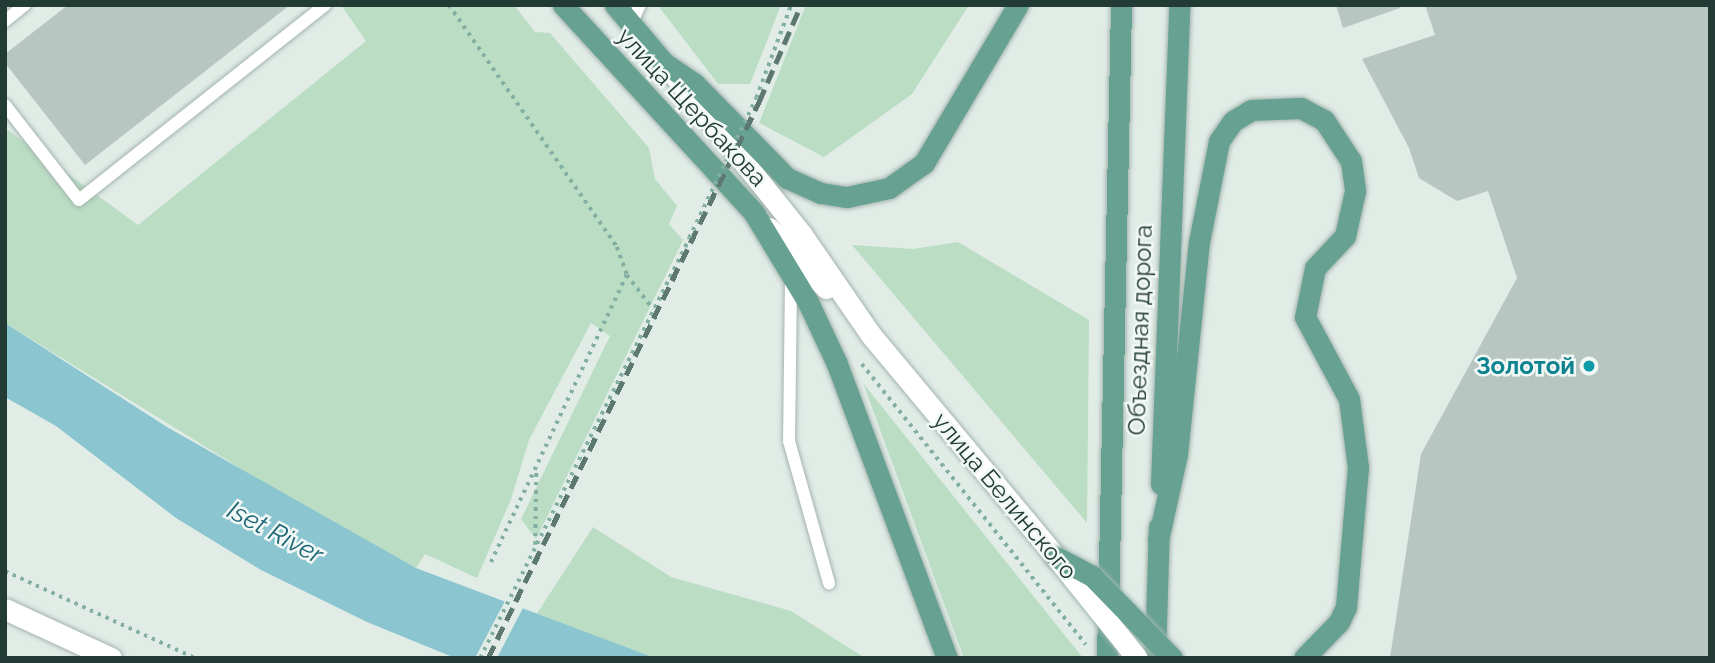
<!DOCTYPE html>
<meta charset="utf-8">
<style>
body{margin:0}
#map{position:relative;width:1715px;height:663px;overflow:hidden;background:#e1ece7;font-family:Raleway,sans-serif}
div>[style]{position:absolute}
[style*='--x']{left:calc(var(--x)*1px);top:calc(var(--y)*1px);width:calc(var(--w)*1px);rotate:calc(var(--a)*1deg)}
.green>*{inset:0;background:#baddc4}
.water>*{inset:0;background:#8ac5d0}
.pier>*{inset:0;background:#e1ece7}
.building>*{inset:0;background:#b7c6c0}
.path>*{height:3.5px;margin-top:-1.75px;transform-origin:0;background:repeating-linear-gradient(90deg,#82afa1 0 3.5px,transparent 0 8.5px)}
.roads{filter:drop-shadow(0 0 2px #a4b4ae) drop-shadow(0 0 2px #a4b4ae)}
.lane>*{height:12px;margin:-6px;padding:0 6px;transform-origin:6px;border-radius:6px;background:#fff}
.street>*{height:21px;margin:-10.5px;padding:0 10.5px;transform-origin:10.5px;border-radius:10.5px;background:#fff}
.secondary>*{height:21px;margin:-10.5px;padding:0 10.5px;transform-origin:10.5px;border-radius:10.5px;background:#fff}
.primary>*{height:21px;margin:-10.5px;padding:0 10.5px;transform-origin:10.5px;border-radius:10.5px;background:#66a192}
.rail>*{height:5px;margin-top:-2.5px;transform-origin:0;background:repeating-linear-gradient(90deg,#5c7870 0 14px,transparent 0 21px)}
.path-bridge>*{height:3.5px;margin-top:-1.75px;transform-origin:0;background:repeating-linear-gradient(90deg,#82afa1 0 3.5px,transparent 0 8.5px)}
.bridges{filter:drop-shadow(0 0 2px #a0b7af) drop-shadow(0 0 2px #a0b7af)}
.secondary-bridge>*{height:21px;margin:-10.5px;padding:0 10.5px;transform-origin:10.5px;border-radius:10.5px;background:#fff}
.primary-bridge>*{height:21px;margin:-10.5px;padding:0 10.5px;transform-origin:10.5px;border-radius:10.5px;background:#66a192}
.dots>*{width:19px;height:19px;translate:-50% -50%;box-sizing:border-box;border:4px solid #f2f8f5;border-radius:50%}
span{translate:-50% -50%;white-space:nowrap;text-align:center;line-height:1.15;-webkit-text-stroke:5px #f2f8f5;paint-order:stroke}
.street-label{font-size:24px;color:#223c35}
.culture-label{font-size:24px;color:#0d838f;font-weight:700}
.right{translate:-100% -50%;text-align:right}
.water-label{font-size:26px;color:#1d6777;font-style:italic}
.frame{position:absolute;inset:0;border:7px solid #223c35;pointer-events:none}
</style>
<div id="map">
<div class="green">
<div style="clip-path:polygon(341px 5px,514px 5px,535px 32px,550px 33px,649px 148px,655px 179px,677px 206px,669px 224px,683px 240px,536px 539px,521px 519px,610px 336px,591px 323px,529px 440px,511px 499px,477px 578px,425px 554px,416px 568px,319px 517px,5px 323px,5px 128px,138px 225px,366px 41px)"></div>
<div style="clip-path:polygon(663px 5px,781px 5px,750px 84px,718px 84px,660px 8px)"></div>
<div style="clip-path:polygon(806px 5px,969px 5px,912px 94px,824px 157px,759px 123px)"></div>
<div style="clip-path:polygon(958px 242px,1089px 320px,1087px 523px,852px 245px,913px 249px)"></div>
<div style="clip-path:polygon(863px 383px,1083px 658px,964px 658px)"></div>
<div style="clip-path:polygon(593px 527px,671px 577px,791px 611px,865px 658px,655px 658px,536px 615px)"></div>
</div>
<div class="water">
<div style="clip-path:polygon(5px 323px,167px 427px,416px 568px,655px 658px,455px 658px,367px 622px,261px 570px,176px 518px,56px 426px,5px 397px)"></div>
</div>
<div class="pier">
<div style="clip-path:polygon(506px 599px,524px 606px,497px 658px,475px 658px)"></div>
</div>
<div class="building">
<div style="clip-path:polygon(68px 5px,290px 5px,85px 165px,5px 63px,5px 54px)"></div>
<div style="clip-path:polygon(1336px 5px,1399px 5px,1400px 8px,1343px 28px)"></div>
<div style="clip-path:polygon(1425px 5px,1710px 5px,1710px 658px,1390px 658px,1421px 454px,1517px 278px,1488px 191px,1457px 201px,1419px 178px,1409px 148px,1362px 59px,1435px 35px)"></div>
</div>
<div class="path">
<div style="--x:449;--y:5;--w:295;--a:55.2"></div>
<div style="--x:617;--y:247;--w:30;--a:70"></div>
<div style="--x:627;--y:275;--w:321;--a:115.3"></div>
<div style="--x:756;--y:98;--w:99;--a:-69.4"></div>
<div style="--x:627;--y:275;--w:43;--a:52.6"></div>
<div style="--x:862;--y:364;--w:359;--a:51.4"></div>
<div style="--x:535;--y:545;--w:72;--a:-89.2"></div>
<div style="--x:5;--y:571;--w:209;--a:24.6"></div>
<div style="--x:480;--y:658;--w:469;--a:-63.5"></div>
</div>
<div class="roads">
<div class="lane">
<div style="--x:5;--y:21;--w:26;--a:-39"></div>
<div style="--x:631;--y:24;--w:21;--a:-65"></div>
<div style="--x:5;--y:105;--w:120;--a:52.1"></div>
<div style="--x:79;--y:200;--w:314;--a:-38.4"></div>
<div style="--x:791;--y:281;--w:160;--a:90.7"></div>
<div style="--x:789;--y:441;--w:148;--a:74.3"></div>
</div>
<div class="street">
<div style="--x:5;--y:609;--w:117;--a:24.8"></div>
</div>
<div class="secondary">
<div style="--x:670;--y:70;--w:211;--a:51.3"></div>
<div style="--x:802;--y:235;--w:121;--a:55.4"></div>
<div style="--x:871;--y:335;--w:289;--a:50.2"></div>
<div style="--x:769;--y:228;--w:83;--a:46.5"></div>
</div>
<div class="primary">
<div style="--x:563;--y:5;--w:282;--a:47.4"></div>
<div style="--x:754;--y:213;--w:104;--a:58.8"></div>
<div style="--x:808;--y:302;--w:68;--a:64.9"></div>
<div style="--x:837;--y:364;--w:314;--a:69.5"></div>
<div style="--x:615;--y:5;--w:76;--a:49.8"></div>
<div style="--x:664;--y:63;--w:37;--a:34"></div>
<div style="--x:695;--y:84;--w:132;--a:45.6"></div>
<div style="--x:787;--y:178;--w:37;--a:24"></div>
<div style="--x:821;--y:193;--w:26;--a:9"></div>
<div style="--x:847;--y:197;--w:43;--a:-12.1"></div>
<div style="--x:889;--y:188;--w:43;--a:-35.5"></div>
<div style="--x:924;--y:163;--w:184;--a:-59.3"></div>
<div style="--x:1161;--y:484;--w:479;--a:-87.8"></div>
<div style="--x:1158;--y:540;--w:88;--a:-77.5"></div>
<div style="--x:1177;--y:454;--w:213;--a:-84.1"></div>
<div style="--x:1199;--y:242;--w:103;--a:-78.8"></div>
<div style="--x:1219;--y:141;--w:24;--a:-55"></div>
<div style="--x:1233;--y:121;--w:21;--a:-31"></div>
<div style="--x:1251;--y:110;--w:50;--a:-2.3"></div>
<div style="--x:1301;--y:108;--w:26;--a:28"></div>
<div style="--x:1324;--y:120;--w:49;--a:56.6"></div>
<div style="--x:1351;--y:161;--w:30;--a:82"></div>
<div style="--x:1355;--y:191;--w:46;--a:102.5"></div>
<div style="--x:1345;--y:236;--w:44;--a:133.2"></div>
<div style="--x:1315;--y:268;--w:50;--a:101.5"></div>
<div style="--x:1305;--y:317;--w:93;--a:61.8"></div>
<div style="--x:1349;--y:399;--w:69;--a:82.5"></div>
<div style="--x:1358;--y:467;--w:141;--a:94.9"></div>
<div style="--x:1346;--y:607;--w:17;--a:115"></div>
<div style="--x:1339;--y:622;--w:50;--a:134.2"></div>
<div style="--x:1107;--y:658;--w:653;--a:-88.77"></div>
<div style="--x:1155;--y:658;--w:131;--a:-88.3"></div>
</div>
</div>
<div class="rail">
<div style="--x:488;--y:658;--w:619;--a:-64.01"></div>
<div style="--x:759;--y:102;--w:106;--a:-66.6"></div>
</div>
<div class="path-bridge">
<div style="--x:689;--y:238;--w:155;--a:-64.4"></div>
</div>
<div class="bridges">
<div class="secondary-bridge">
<div style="--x:1056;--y:557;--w:129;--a:51.3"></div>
</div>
<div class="primary-bridge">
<div style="--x:1056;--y:557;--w:41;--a:27.8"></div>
<div style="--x:1092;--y:576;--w:115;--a:45.7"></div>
</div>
</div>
<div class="dots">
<div style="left:1589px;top:366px;background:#0f9aa8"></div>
</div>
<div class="street-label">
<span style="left:692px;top:107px;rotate:47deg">улица Щербакова</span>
<span style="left:1140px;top:330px;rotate:-88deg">Объездная дорога</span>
<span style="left:1005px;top:496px;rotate:50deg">улица Белинского</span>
</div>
<div class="culture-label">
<span class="right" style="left:1575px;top:366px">Золотой</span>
</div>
<div class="water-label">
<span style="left:275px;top:533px;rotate:28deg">Iset River</span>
</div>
<div class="frame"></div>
</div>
